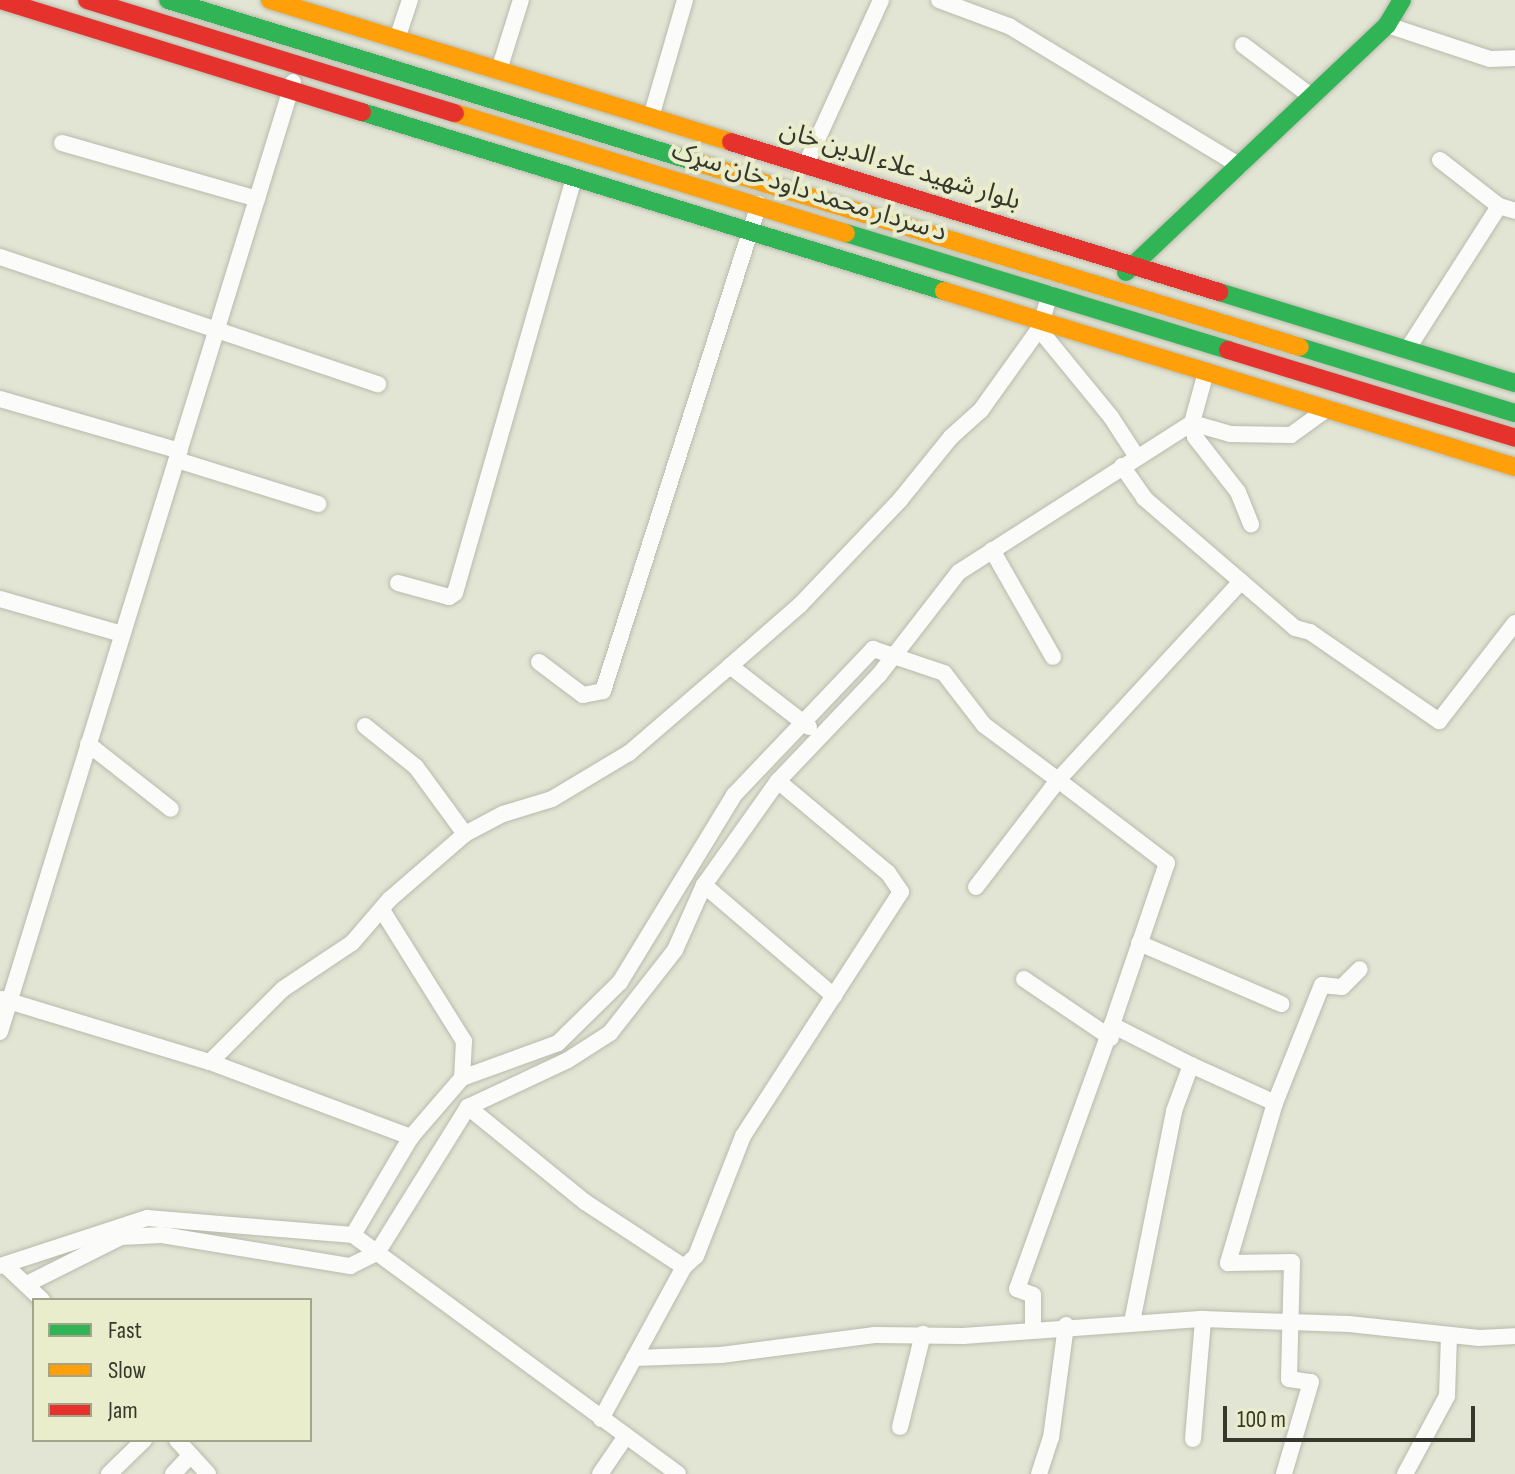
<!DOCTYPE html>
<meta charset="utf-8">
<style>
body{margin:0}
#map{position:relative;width:1515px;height:1474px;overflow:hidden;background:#e3e5d4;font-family:"Sofia Sans Condensed","Noto Sans Arabic",sans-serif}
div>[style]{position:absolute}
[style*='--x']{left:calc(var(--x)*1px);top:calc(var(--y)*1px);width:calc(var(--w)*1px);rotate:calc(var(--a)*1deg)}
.roads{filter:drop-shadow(0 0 2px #b8baac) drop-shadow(0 0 2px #b8baac)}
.street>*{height:16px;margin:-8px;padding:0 8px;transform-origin:8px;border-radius:8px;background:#fbfbf9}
.fast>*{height:18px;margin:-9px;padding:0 9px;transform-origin:9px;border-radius:9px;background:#30b455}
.slow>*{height:18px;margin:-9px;padding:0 9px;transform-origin:9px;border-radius:9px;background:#ff9f0a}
.jam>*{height:18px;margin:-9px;padding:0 9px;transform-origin:9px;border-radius:9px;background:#e5322d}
span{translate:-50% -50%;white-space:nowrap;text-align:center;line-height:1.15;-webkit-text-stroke:8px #e9edcc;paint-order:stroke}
.street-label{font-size:26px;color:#36382b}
.legend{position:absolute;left:32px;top:1298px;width:280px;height:144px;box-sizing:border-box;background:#e9edcc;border:2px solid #a1a58c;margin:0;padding:10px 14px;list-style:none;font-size:24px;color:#36382b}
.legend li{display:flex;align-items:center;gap:16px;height:40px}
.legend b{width:40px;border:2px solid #a1a58c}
.scale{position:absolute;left:1223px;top:1406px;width:252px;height:36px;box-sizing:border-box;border:4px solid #36382b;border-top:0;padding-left:10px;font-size:24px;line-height:28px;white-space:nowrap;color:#36382b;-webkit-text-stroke:6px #e9edcc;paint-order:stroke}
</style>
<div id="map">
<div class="roads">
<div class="street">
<div style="--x:939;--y:0;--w:75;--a:20.4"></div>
<div style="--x:1009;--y:26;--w:270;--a:31.2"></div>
<div style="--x:1387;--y:25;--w:108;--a:18.3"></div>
<div style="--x:1490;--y:59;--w:25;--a:-2"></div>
<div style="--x:397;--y:39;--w:41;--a:-71.6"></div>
<div style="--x:1243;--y:45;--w:86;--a:37"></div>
<div style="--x:499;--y:70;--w:73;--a:-72.6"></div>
<div style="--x:651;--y:117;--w:122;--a:-73.8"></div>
<div style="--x:62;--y:143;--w:203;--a:16"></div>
<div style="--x:1440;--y:160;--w:75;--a:37.9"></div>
<div style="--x:1499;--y:206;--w:17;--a:17"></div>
<div style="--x:806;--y:164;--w:180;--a:-65.4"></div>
<div style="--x:0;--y:257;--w:399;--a:18.6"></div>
<div style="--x:1050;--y:294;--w:37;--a:107"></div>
<div style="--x:1039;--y:329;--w:114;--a:50.7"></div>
<div style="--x:1111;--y:417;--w:48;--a:57"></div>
<div style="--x:1407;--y:350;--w:171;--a:-57.4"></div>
<div style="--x:1206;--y:372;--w:53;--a:105.4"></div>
<div style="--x:1192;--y:423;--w:14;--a:78"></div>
<div style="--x:1195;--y:437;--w:70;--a:52"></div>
<div style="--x:1238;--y:492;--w:35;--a:68"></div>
<div style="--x:0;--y:399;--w:187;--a:16.1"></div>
<div style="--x:177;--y:460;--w:148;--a:17.3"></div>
<div style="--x:1122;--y:466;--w:39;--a:55"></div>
<div style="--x:1144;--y:498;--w:199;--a:40.7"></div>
<div style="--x:1295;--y:628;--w:16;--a:15"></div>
<div style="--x:1310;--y:632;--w:157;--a:34.6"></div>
<div style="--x:1439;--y:721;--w:124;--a:-52.2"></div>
<div style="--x:992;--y:550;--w:123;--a:60.3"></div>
<div style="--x:398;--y:583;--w:53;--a:15.4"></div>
<div style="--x:449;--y:597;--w:7;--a:-34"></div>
<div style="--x:455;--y:593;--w:433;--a:-74"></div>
<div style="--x:0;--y:599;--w:127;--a:16"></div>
<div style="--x:539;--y:662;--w:55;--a:36.9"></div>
<div style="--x:583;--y:695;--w:20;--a:-11"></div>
<div style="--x:603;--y:691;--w:511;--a:-72.24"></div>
<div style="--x:365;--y:726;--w:65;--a:38.8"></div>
<div style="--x:416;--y:767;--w:83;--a:53.8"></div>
<div style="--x:809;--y:727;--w:100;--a:-142.3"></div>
<div style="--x:730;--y:666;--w:93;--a:-41.1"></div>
<div style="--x:800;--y:605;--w:145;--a:-46.4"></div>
<div style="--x:900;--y:500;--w:81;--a:-51"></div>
<div style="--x:951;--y:437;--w:40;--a:-42"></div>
<div style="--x:981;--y:410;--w:100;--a:-54.4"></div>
<div style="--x:88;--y:744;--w:105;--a:38.1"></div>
<div style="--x:704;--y:885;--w:171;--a:40.5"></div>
<div style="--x:976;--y:887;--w:135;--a:-52.5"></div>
<div style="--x:1058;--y:780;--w:137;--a:37.3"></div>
<div style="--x:1167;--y:863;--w:171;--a:108.8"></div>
<div style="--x:382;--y:910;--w:155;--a:58"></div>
<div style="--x:464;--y:1041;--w:37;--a:93"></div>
<div style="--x:1139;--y:943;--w:155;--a:23.2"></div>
<div style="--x:1024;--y:979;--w:105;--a:34.1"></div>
<div style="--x:2;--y:999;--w:217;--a:16.9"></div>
<div style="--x:210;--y:1062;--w:215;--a:20.5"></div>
<div style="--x:0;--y:1032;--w:994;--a:-72.86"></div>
<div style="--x:210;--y:1062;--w:103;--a:-45"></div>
<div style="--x:283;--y:989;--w:83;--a:-33.7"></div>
<div style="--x:352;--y:943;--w:58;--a:-49.2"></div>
<div style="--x:390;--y:899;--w:99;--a:-40.9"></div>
<div style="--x:465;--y:834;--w:43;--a:-27.8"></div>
<div style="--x:503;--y:814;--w:51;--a:-17"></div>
<div style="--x:552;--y:799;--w:90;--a:-30.9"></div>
<div style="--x:629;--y:753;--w:133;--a:-40.7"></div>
<div style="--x:1275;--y:1103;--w:127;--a:-68.3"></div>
<div style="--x:1322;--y:985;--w:20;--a:6"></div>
<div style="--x:1342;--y:987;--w:25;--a:-45"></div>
<div style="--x:468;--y:1107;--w:151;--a:39.1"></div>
<div style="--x:585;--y:1202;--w:118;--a:33.3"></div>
<div style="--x:684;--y:1267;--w:16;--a:-43"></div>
<div style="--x:696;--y:1256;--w:129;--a:-68.6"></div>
<div style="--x:743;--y:1136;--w:291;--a:-57.1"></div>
<div style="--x:901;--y:892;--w:23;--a:-124"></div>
<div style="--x:888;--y:873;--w:143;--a:-140.1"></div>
<div style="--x:353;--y:1235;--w:114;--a:-59.4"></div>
<div style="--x:411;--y:1137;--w:78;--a:-49.2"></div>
<div style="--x:462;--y:1078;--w:102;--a:-20"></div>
<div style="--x:558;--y:1043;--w:87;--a:-44.5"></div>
<div style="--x:620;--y:982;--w:219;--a:-58.6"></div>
<div style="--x:734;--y:795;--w:202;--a:-46.4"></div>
<div style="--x:873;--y:649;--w:75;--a:18.7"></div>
<div style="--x:944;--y:673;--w:66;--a:52.4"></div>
<div style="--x:984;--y:725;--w:92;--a:36.6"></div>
<div style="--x:1058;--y:780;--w:270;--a:-47.3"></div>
<div style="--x:5;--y:1265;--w:51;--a:43.4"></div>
<div style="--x:0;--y:1266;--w:155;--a:-18.1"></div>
<div style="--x:147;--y:1218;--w:207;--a:4.7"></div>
<div style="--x:353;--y:1235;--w:403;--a:36.3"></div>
<div style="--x:27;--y:1284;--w:105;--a:-26.6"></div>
<div style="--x:121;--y:1237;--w:41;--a:-2.8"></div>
<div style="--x:162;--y:1235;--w:191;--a:9.4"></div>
<div style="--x:350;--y:1266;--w:30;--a:-26"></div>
<div style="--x:377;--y:1253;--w:172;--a:-58.1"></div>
<div style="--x:468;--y:1107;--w:110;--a:-25.2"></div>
<div style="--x:568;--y:1060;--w:50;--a:-32.7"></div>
<div style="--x:610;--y:1033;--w:105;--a:-51.9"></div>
<div style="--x:675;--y:950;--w:71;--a:-66"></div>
<div style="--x:704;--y:885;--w:128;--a:-54.6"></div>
<div style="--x:778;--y:781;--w:146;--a:-46.4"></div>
<div style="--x:879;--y:675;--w:130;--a:-52.2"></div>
<div style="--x:959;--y:572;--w:277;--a:-32.6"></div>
<div style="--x:1192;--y:423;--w:40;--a:16"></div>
<div style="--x:1230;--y:434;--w:61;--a:0.9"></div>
<div style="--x:1291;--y:435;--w:44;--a:-35.8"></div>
<div style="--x:1132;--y:1322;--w:215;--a:-78.7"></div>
<div style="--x:1174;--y:1111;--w:49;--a:-69.7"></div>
<div style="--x:1191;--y:1065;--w:92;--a:24.3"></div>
<div style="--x:1275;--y:1103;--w:167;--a:106.4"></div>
<div style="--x:1228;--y:1263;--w:64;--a:-0.9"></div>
<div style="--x:1292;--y:1262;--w:117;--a:91.5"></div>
<div style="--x:1289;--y:1379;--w:22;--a:8"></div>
<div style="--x:1311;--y:1382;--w:96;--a:106.4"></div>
<div style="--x:1033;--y:1330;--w:35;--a:-90"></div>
<div style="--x:1033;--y:1295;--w:17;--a:-159"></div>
<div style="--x:1017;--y:1289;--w:281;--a:-70.2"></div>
<div style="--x:1112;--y:1025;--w:89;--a:26.9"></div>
<div style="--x:634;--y:1358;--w:87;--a:-2"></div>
<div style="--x:721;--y:1355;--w:155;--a:-7.4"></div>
<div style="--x:875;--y:1335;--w:88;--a:0.7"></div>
<div style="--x:963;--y:1336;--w:241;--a:-4.1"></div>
<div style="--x:1203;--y:1319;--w:146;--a:2"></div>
<div style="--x:1349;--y:1324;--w:131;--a:6.1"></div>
<div style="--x:1479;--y:1338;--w:36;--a:-3"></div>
<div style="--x:601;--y:1419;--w:173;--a:-61.4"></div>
<div style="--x:900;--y:1427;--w:96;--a:-76.1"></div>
<div style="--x:1193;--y:1439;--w:120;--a:-85.2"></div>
<div style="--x:177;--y:1440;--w:46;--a:47.6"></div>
<div style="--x:109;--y:1474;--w:49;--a:-44.2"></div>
<div style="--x:173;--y:1474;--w:25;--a:-47"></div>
<div style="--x:600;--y:1474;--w:46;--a:-55.6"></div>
<div style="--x:1039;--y:1474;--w:38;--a:-72"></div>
<div style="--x:1051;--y:1438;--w:114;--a:-82.4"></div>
<div style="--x:1405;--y:1474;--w:89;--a:-61.7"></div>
<div style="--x:1447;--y:1396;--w:60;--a:-88.1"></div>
</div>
<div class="fast">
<div style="--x:168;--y:0;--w:559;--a:17.07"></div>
<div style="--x:362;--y:112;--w:609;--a:17.1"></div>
<div style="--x:846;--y:233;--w:400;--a:17"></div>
<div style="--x:1126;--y:272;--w:359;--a:-43.4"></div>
<div style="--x:1387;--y:25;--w:29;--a:-59"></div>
<div style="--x:1219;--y:292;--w:310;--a:17.1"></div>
<div style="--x:1300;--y:347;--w:225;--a:17.1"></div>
</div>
<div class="slow">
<div style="--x:270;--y:0;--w:482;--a:17.1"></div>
<div style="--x:455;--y:113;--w:409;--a:17.1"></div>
<div style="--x:702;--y:164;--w:625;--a:17.02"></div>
<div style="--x:944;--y:291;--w:598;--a:17.13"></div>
</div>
<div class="jam">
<div style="--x:0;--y:0;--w:379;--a:17.2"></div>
<div style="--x:87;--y:0;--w:385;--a:17.1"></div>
<div style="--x:731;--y:142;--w:511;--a:17.09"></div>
<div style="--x:1228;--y:350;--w:300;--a:17"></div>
</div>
</div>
<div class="street-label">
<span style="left:900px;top:166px;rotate:17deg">بلوار شهید علاء الدین خان</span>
<span style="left:809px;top:192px;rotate:17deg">د سردار محمد داود خان سړک</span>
</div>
<ul class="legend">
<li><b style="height:10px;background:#30b455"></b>Fast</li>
<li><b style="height:10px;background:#ff9f0a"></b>Slow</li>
<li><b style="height:10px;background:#e5322d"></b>Jam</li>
</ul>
<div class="scale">100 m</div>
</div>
